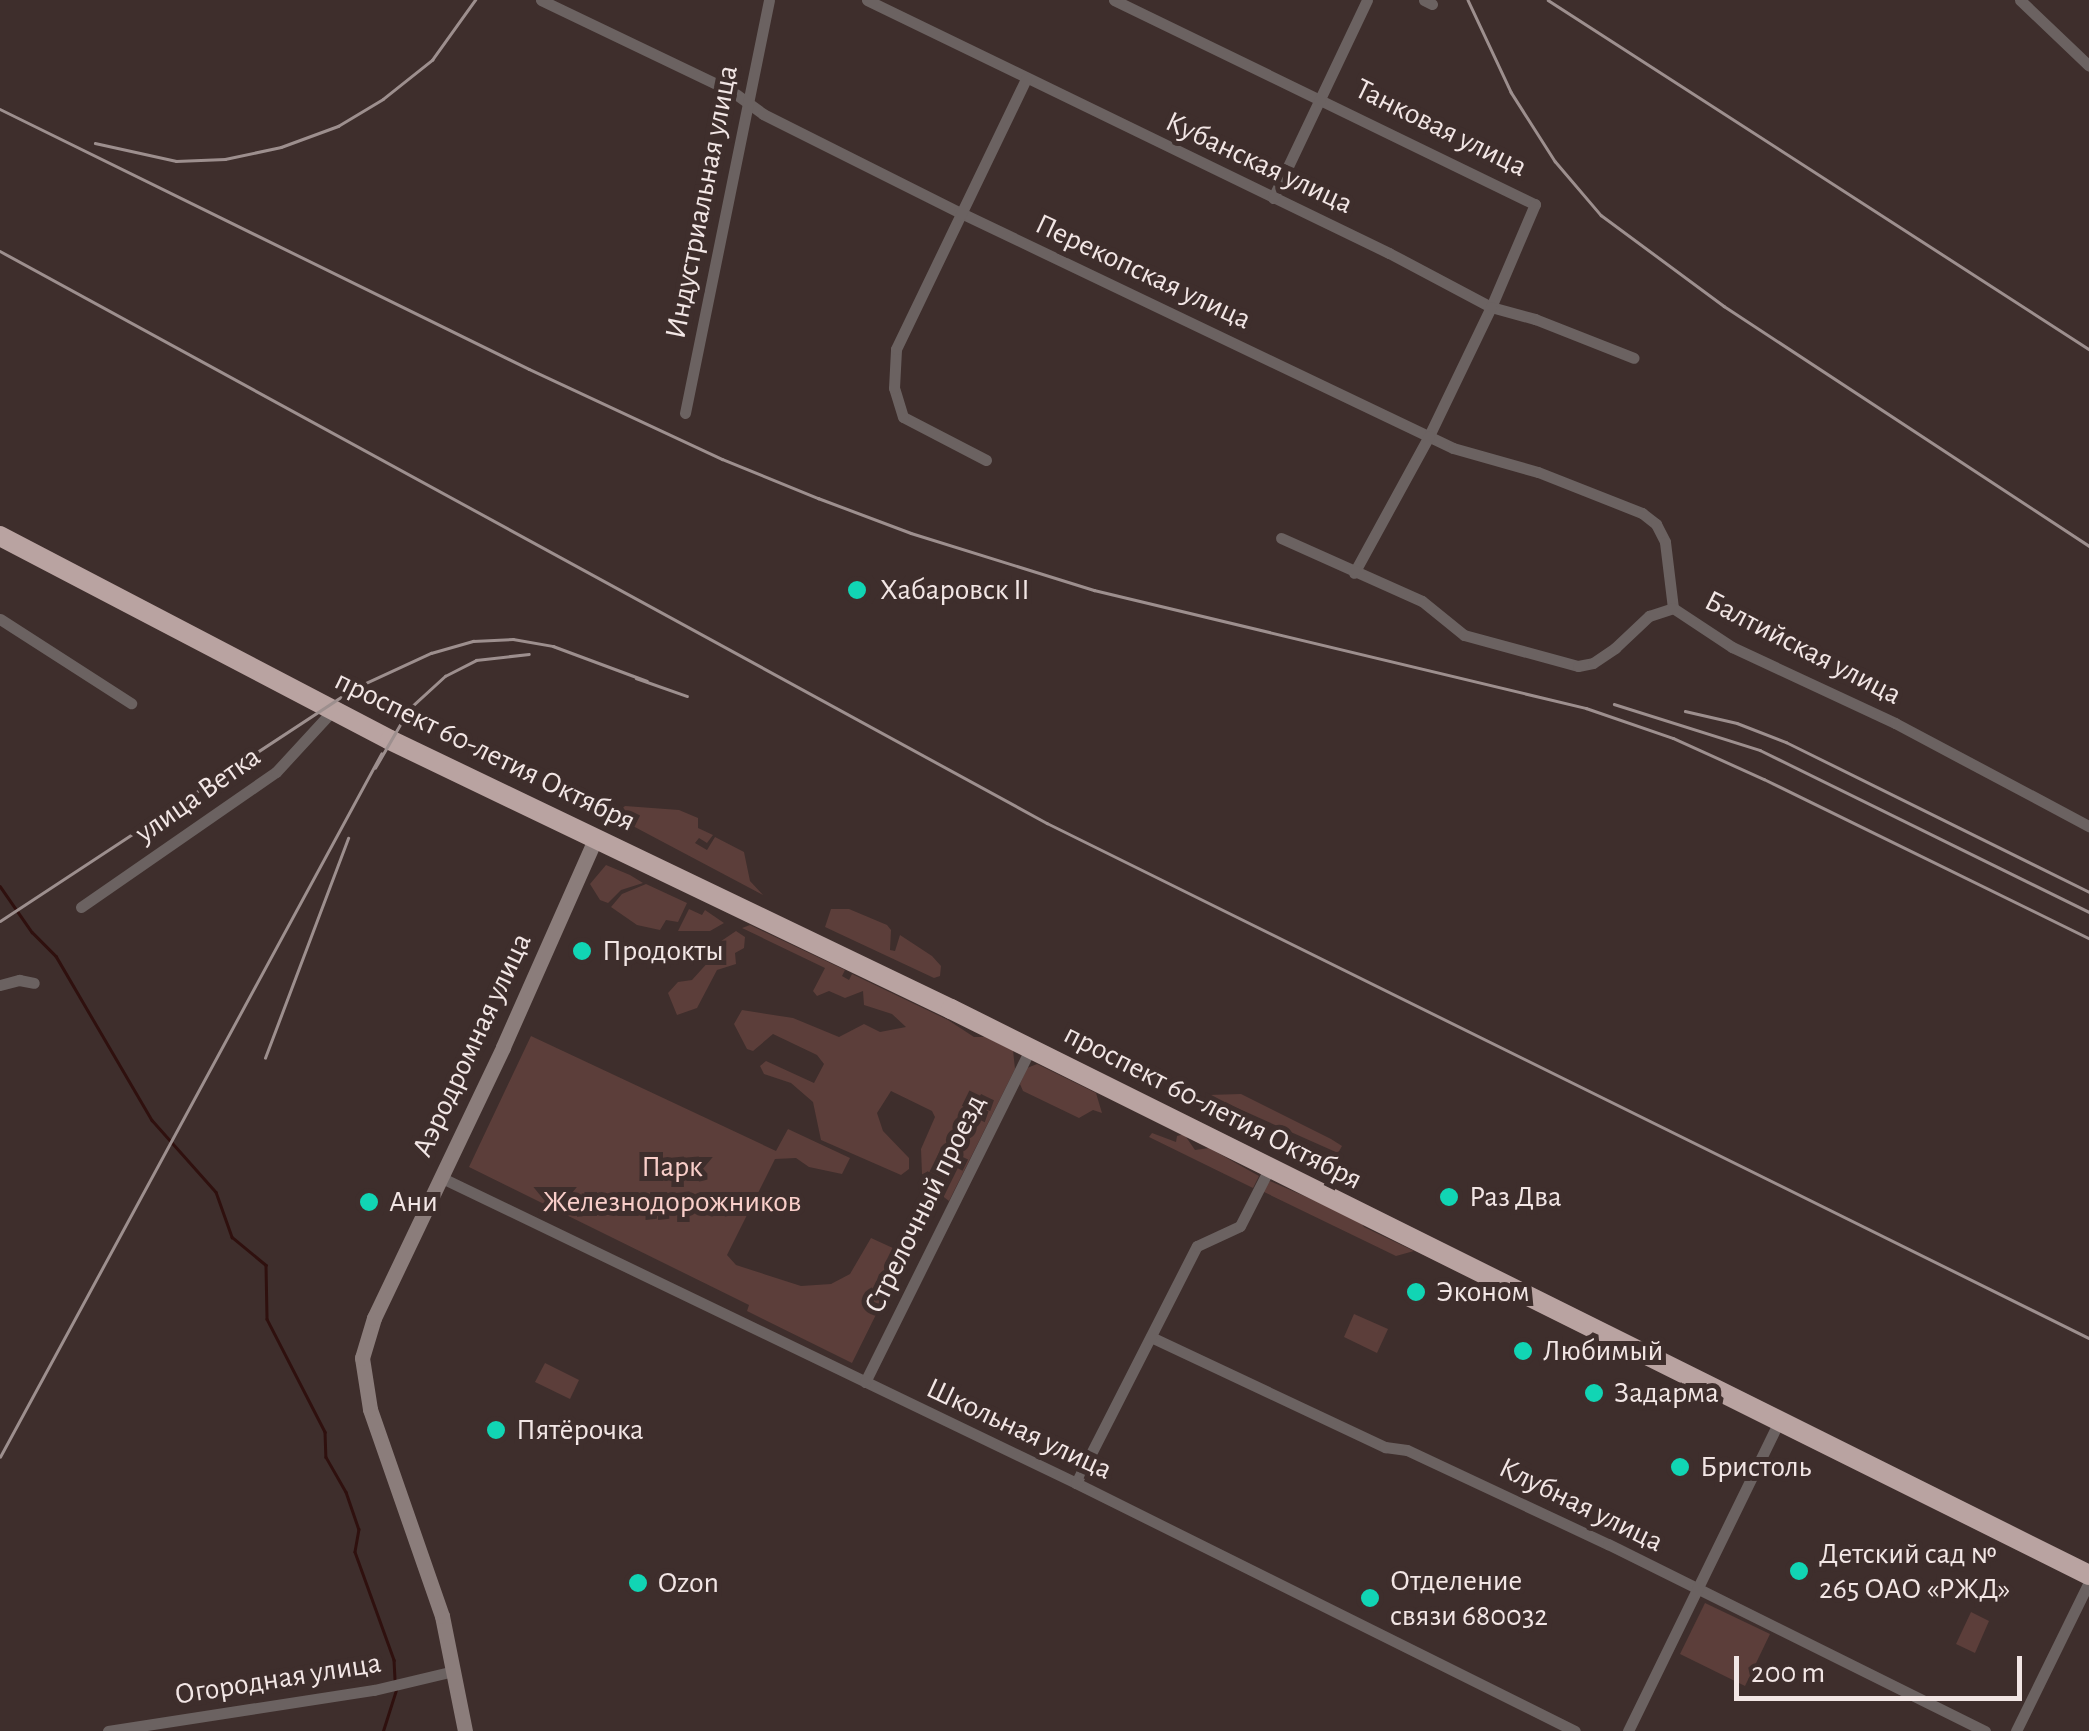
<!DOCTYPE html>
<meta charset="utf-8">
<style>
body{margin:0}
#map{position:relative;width:2089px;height:1731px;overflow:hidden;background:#3e2e2c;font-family:"Alegreya Sans",sans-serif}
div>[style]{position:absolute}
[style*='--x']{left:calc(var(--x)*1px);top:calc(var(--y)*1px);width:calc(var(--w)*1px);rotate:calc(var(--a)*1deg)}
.green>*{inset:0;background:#5c3e3a}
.stream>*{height:2.5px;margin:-1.25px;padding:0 1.25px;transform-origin:1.25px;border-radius:1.25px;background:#2f100e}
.street>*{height:11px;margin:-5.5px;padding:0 5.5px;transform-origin:5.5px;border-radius:5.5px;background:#6b6261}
.secondary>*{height:15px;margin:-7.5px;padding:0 7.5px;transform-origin:7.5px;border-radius:7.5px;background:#8b7d7b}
.highway>*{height:20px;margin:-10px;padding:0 10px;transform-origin:10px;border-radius:10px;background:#b9a3a1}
.rail>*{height:2.5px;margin:-1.25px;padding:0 1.25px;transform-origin:1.25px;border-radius:1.25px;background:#9d8f8e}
.dots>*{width:28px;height:28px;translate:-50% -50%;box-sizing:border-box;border:5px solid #3e2e2c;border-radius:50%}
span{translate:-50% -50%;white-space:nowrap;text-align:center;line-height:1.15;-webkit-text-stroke:10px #3e2e2c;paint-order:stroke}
.street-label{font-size:30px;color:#f2e6e5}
.poi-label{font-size:30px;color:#f2e6e5}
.left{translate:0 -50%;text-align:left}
.park-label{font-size:30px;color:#f9cec9}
.scale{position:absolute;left:1734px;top:1656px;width:288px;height:45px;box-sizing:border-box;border:5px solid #f2e6e5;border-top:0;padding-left:12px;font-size:30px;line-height:35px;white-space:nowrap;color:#f2e6e5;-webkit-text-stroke:8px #3e2e2c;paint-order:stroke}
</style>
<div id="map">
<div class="green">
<div style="clip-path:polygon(625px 806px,679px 810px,698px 818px,698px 828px,713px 835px,707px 843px,699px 838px,695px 843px,707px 850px,715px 837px,744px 852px,750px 881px,763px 895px,614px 816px)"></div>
<div style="clip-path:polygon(606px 865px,630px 875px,643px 883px,621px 890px,608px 903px,600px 900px,590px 884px)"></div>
<div style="clip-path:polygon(646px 884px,687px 903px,678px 922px,666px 920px,660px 930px,637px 925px,611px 907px,622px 894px)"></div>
<div style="clip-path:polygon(689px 909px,702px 915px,705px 910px,724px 923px,710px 931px,678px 931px)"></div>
<div style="clip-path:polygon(831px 909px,849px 909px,887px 925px,891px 930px,890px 950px,895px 951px,900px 935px,932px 956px,941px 966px,940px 976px,934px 978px,825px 927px)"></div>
<div style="clip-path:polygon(750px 925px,845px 970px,842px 976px,849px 980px,852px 974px,948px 1020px,974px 1037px,985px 1037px,1013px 1050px,1015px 1069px,949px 1201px,928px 1185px,922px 1174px,921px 1149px,935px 1117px,932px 1111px,891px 1091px,877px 1113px,883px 1131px,909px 1158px,909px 1169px,901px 1175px,821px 1140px,813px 1102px,791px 1083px,764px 1074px,760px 1066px,766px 1061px,814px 1083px,824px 1064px,817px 1055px,773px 1034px,753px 1051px,747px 1049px,734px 1024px,742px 1010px,793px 1018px,839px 1037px,864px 1024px,880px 1032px,906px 1027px,892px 1014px,864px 1005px,863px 991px,845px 998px,829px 991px,817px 996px,813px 991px,825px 968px,742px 928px)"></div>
<div style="clip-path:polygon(736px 931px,745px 937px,744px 948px,735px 953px,736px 964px,717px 970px,697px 1008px,677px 1015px,668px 993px,678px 982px,692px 980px,711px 959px,705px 952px)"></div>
<div style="clip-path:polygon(531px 1036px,776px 1151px,788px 1129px,850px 1158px,842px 1174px,809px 1167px,796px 1158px,775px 1159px,727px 1255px,736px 1265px,801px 1286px,831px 1284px,850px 1274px,871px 1238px,906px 1254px,852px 1363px,747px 1311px,749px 1305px,469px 1167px)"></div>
<div style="clip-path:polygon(1037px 1064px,1096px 1093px,1102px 1113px,1093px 1110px,1079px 1118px,1023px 1091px,1020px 1084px,1027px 1068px)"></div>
<div style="clip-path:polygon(1241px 1094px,1331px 1139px,1342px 1146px,1338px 1153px,1208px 1095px)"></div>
<div style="clip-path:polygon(1152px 1133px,1176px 1142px,1177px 1136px,1184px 1134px,1195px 1150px,1209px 1148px,1259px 1176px,1253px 1188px,1149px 1137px)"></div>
<div style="clip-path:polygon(1270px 1181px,1359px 1220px,1364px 1227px,1414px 1251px,1396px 1256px,1262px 1191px)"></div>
<div style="clip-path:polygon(1354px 1314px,1388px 1329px,1377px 1353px,1344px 1337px)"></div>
<div style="clip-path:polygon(545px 1363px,579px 1380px,570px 1399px,535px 1382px)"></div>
<div style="clip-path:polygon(1705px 1603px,1770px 1634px,1745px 1686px,1680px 1654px)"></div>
<div style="clip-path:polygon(1971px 1612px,1989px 1621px,1975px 1653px,1956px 1644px)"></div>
</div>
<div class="stream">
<div style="--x:0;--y:886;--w:56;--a:55.2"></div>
<div style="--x:32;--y:932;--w:34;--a:45"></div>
<div style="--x:56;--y:956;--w:190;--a:59.7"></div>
<div style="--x:152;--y:1120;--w:96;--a:48.4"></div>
<div style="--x:216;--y:1192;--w:48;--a:70.4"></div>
<div style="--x:232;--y:1237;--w:44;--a:39.5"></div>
<div style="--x:266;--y:1265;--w:54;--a:88.9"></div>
<div style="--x:267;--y:1319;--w:127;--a:62.8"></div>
<div style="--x:325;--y:1432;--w:25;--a:88"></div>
<div style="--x:326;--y:1457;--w:40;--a:60.3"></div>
<div style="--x:346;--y:1492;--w:39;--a:71"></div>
<div style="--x:359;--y:1529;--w:23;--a:100"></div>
<div style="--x:355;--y:1552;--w:115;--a:70.1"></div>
<div style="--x:394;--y:1660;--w:22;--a:87"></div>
<div style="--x:383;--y:1731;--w:43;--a:-72.4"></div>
</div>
<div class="street">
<div style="--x:541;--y:0;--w:213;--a:25.6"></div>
<div style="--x:733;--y:92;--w:37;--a:36"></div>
<div style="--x:763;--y:114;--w:219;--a:26.6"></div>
<div style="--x:959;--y:212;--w:547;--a:25.54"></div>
<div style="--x:1453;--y:448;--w:88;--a:15.8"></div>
<div style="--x:1538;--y:472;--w:112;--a:21.5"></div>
<div style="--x:1642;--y:513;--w:18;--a:38"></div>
<div style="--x:1656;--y:524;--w:20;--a:63"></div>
<div style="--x:1665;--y:542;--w:66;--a:83.1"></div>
<div style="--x:867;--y:0;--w:580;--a:25.86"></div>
<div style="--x:1389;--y:253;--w:115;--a:27.9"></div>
<div style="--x:1491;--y:307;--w:46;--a:15.3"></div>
<div style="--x:1535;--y:319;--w:106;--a:21.5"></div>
<div style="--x:1114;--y:0;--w:468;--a:25.9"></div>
<div style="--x:1535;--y:204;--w:112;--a:113.1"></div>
<div style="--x:1491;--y:307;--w:143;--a:115.7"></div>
<div style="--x:1429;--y:436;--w:156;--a:118.7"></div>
<div style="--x:1424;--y:0;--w:9;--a:27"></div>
<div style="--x:2020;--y:0;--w:95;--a:43.7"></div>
<div style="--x:1273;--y:198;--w:219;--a:-64.6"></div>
<div style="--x:685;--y:413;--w:421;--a:-78.5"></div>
<div style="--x:986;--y:460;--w:93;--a:-152.6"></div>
<div style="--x:903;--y:417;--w:30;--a:-107"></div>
<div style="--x:894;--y:388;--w:39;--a:-87"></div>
<div style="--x:896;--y:349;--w:300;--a:-64.3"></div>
<div style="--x:1281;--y:538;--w:154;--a:24.1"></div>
<div style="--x:1422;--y:601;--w:54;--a:39"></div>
<div style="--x:1464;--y:635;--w:118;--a:15.2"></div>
<div style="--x:1578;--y:666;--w:15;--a:-11"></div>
<div style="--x:1593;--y:663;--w:27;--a:-34"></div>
<div style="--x:1615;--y:648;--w:47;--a:-43.3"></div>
<div style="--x:1649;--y:616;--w:25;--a:-18"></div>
<div style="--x:1673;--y:608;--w:71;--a:33.5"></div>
<div style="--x:1732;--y:647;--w:180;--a:25"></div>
<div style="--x:1895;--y:723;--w:220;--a:28"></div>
<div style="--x:0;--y:619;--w:156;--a:32.7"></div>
<div style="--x:81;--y:907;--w:237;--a:-34.7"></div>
<div style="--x:276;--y:772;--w:83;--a:-47.4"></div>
<div style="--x:0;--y:985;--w:20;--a:-15"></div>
<div style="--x:19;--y:980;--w:15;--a:11"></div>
<div style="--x:440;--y:1177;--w:706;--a:25.69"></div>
<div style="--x:1076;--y:1483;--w:557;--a:26.43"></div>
<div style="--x:1151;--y:1337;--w:259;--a:25.2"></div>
<div style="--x:1385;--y:1447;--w:22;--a:8"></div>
<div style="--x:1407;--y:1450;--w:222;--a:25.1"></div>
<div style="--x:1608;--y:1544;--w:421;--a:26.4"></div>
<div style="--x:865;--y:1382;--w:372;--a:-63.6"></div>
<div style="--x:1076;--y:1483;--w:266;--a:-63"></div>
<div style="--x:1197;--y:1246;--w:47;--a:-24.9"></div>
<div style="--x:1240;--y:1226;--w:64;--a:-63"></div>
<div style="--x:108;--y:1731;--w:269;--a:-8.8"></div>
<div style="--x:374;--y:1690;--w:82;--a:-13.4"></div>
<div style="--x:1628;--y:1731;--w:345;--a:-64"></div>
<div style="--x:2016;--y:1731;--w:166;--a:-63.9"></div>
</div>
<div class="secondary">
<div style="--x:465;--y:1731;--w:117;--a:-101.3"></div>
<div style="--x:442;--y:1616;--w:219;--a:-109.2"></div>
<div style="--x:370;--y:1409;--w:52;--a:-98.9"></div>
<div style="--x:362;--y:1358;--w:42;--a:-73.3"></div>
<div style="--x:374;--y:1318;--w:300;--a:-64.5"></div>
<div style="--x:503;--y:1047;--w:227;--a:-66.1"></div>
</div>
<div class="highway">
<div style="--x:0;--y:536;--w:440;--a:27.6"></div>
<div style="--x:390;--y:740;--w:622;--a:25.62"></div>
<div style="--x:951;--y:1009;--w:1271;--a:26.44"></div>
</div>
<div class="rail">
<div style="--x:1468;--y:0;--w:102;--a:64.9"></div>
<div style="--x:1511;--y:92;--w:82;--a:57.5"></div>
<div style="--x:1555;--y:161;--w:71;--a:49.6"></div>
<div style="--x:1601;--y:215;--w:153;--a:36.5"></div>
<div style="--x:1724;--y:306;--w:437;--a:33.3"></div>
<div style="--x:1548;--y:0;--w:644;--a:32.83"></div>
<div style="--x:0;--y:109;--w:589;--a:26.17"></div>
<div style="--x:529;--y:369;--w:213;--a:25"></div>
<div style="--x:722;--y:459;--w:104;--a:22.1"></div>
<div style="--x:818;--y:498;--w:99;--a:20.6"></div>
<div style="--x:911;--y:533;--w:192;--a:17.3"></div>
<div style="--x:1094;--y:590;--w:506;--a:13.49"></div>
<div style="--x:1586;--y:708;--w:92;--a:19"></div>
<div style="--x:1673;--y:738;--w:100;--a:24.3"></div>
<div style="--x:1764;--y:779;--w:362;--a:26.1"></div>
<div style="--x:95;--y:143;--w:83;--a:12.5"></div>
<div style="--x:176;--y:161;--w:49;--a:-2.3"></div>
<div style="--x:225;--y:159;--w:57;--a:-12.1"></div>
<div style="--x:281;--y:147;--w:61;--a:-20.2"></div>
<div style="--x:338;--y:126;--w:52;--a:-31"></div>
<div style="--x:383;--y:99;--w:63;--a:-38.5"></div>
<div style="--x:432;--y:60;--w:74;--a:-54.4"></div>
<div style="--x:0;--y:251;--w:1193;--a:28.65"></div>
<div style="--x:1047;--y:823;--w:1162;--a:26.3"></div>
<div style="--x:636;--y:678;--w:54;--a:19.4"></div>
<div style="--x:1614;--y:704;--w:153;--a:17.5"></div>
<div style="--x:1760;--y:750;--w:367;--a:26.2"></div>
<div style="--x:1685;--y:711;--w:53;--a:13"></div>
<div style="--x:1737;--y:723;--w:53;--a:21.2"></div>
<div style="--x:1786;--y:742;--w:338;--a:26.3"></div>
<div style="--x:375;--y:768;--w:68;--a:-60"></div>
<div style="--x:409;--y:709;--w:49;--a:-42.5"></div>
<div style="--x:445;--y:676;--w:35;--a:-27"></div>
<div style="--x:476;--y:660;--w:53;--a:-6.5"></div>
<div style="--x:0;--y:921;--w:422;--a:-33.3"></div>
<div style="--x:353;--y:689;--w:86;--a:-24.8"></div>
<div style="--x:431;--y:653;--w:44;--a:-15.9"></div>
<div style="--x:473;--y:641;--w:40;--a:-2.9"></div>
<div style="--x:513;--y:639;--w:41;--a:9.9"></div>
<div style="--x:553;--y:646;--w:100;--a:20.4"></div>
<div style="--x:265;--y:1058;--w:235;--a:-69.3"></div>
<div style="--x:0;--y:1457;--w:800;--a:-61.54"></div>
</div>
<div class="dots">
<div style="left:857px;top:590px;background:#11d5b4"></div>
<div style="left:582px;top:951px;background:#11d5b4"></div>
<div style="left:1449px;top:1197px;background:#11d5b4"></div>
<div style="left:369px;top:1202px;background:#11d5b4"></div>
<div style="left:1416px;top:1292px;background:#11d5b4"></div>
<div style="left:1523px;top:1351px;background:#11d5b4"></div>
<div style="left:1594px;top:1393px;background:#11d5b4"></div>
<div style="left:496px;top:1430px;background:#11d5b4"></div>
<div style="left:1680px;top:1467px;background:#11d5b4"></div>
<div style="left:1799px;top:1571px;background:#11d5b4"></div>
<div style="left:638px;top:1583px;background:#11d5b4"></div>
<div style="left:1370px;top:1598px;background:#11d5b4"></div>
</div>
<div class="street-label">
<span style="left:1441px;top:128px;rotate:26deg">Танковая улица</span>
<span style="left:1259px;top:163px;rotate:25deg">Кубанская улица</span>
<span style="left:702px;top:202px;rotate:-79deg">Индустриальная улица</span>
<span style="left:1143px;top:272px;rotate:25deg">Перекопская улица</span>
<span style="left:1803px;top:648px;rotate:27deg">Балтийская улица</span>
<span style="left:485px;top:751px;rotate:26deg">проспект 60-летия Октября</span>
<span style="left:198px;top:795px;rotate:-35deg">улица Ветка</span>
<span style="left:472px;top:1045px;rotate:-65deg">Аэродромная улица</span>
<span style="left:1213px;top:1107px;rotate:27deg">проспект 60-летия Октября</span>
<span style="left:925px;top:1204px;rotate:-64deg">Стрелочный проезд</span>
<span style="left:1019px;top:1429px;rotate:25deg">Школьная улица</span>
<span style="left:1581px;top:1505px;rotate:26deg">Клубная улица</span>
<span style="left:278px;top:1679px;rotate:-9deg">Огородная улица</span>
</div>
<div class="poi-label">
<span class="left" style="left:880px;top:590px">Хабаровск II</span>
<span class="left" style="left:602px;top:951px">Продокты</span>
<span class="left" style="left:1469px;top:1197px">Раз Два</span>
<span class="left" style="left:389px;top:1202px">Ани</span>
<span class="left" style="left:1436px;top:1292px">Эконом</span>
<span class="left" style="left:1543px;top:1351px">Любимый</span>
<span class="left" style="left:1614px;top:1393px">Задарма</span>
<span class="left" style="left:516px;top:1430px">Пятёрочка</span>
<span class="left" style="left:1700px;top:1467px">Бристоль</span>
<span class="left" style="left:1819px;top:1571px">Детский сад №<br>265 ОАО «РЖД»</span>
<span class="left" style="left:1390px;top:1598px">Отделение<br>связи 680032</span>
<span class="left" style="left:658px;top:1583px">Ozon</span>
</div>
<div class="park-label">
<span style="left:672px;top:1184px">Парк<br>Железнодорожников</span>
</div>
<div class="scale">200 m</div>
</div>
